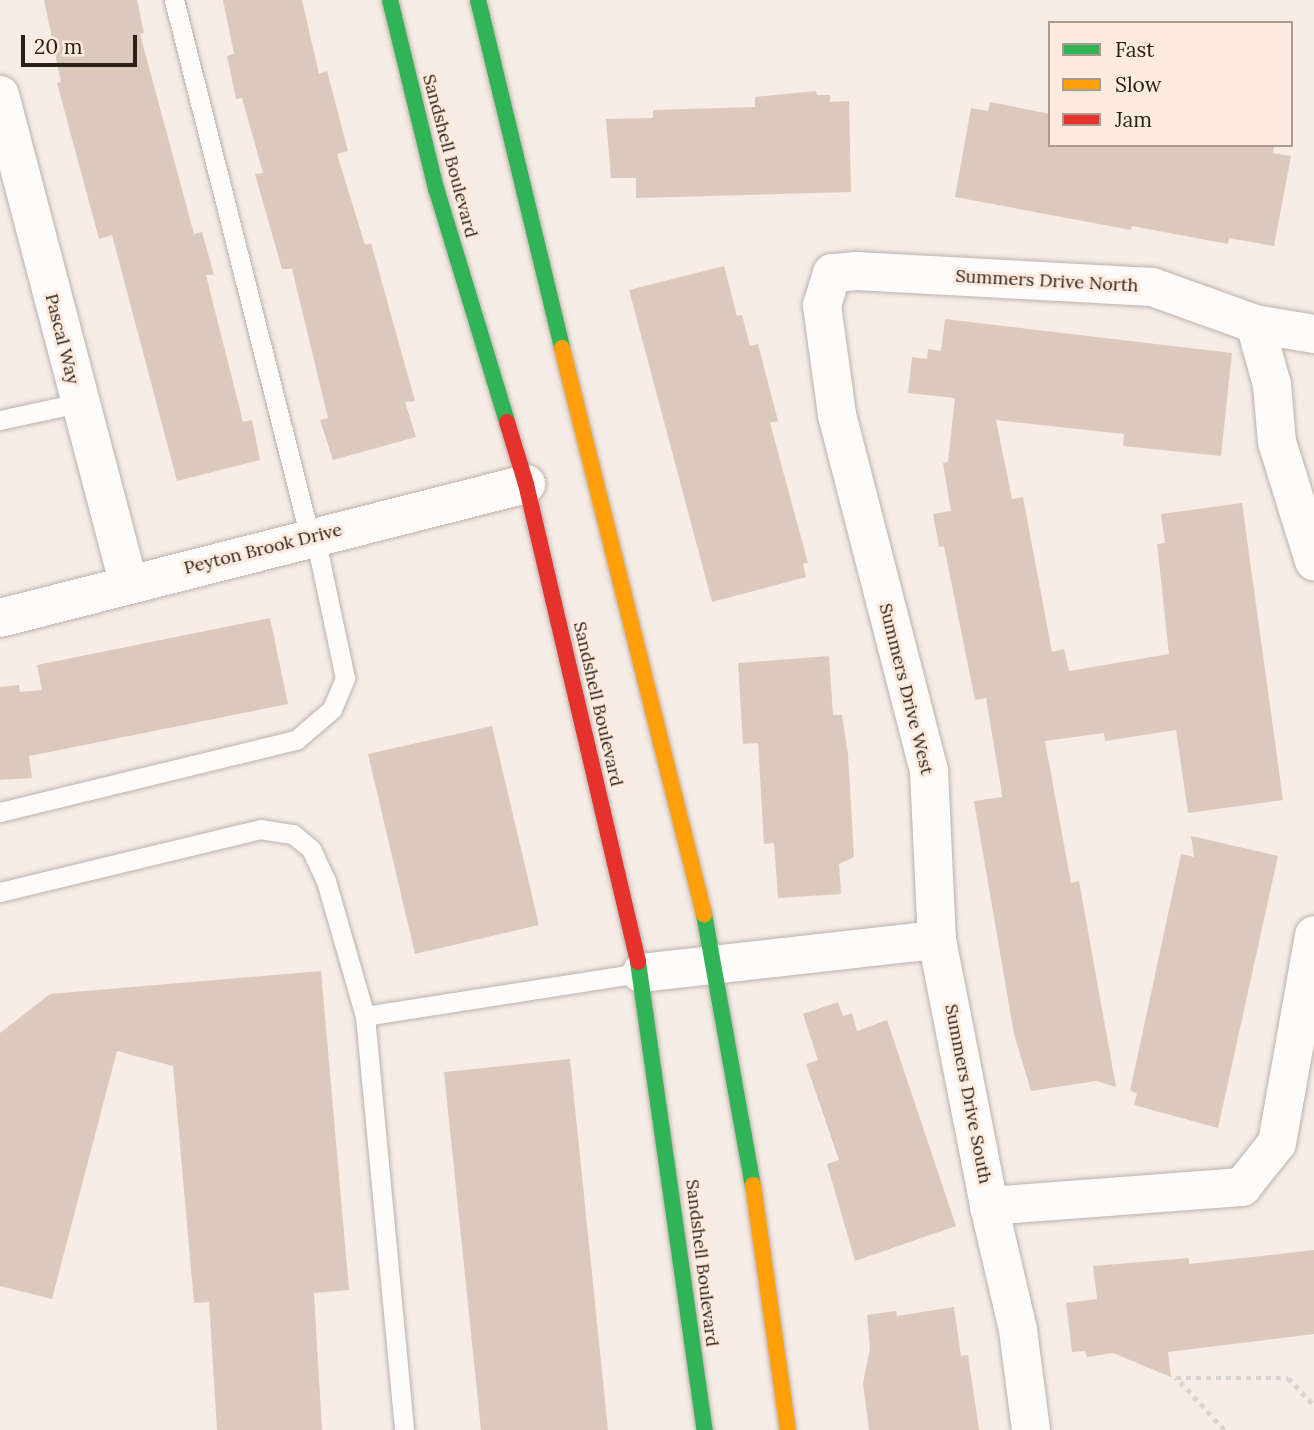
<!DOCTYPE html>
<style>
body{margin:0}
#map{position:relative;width:1314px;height:1430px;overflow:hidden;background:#f7ece6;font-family:Lora,serif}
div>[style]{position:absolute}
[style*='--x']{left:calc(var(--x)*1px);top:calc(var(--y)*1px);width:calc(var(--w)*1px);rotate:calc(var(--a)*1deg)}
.building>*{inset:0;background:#dcc9bd}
.path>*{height:4.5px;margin-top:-2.25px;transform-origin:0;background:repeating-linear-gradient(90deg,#d8d5d2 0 5px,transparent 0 10px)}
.roads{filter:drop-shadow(0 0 2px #bcb1ab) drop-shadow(0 0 2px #bcb1ab)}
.lane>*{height:19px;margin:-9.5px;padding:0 9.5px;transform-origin:9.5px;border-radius:9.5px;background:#fefcfb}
.street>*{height:38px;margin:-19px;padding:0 19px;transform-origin:19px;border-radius:19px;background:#fefcfb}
.fast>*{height:16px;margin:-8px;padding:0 8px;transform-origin:8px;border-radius:8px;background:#30b455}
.slow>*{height:16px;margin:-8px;padding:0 8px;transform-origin:8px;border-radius:8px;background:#ff9f0a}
.jam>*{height:16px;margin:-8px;padding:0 8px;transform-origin:8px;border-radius:8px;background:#e5322d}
span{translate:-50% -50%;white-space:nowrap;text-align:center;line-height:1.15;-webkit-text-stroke:6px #feebdf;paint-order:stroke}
.street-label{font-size:18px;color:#2b2018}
.legend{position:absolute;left:1048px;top:21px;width:245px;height:126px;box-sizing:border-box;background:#feebdf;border:2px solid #aa9a8f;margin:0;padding:9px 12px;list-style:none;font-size:21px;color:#2b2018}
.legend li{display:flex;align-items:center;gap:14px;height:35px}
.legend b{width:35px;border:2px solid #aa9a8f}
.scale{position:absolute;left:21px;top:35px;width:116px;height:32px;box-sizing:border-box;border:4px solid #2b2018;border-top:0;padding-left:9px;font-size:21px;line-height:24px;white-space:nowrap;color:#2b2018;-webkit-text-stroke:5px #feebdf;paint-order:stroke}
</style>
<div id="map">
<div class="building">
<div style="clip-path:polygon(44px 0,137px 0,144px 33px,140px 34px,194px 234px,202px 232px,214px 275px,206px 275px,243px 422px,252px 420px,260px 460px,177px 481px,112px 235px,99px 239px,57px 83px,61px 82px)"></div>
<div style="clip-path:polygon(223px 0,302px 0,319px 74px,327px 71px,348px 151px,337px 154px,365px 245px,371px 243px,415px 401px,405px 402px,416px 437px,333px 460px,320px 420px,328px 418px,292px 269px,282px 269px,255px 174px,263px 173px,242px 98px,236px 99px,227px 56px,234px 54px)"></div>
<div style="clip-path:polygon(816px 91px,817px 95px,830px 95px,830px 102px,849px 101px,851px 192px,636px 198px,636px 178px,611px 178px,606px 119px,653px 118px,653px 110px,755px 107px,755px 97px)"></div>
<div style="clip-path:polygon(990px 102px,1050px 114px,1050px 145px,1274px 145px,1273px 153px,1291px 156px,1274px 246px,1229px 238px,1228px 244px,1132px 226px,1131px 230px,955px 197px,971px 108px,988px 111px)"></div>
<div style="clip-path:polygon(724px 266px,737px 316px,742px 315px,750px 346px,758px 344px,778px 421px,770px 423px,808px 563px,803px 564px,806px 577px,712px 602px,629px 290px)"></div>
<div style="clip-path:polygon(945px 319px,1232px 353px,1221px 456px,1123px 446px,1124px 434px,996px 420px,1012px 499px,1023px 497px,1052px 652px,1064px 649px,1069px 671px,1169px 654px,1157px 544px,1165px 543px,1161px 514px,1242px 503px,1283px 800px,1188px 813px,1176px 730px,1105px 741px,1104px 733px,1045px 741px,1071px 883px,1079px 881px,1116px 1087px,1096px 1081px,1031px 1091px,1014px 1034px,974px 801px,1002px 797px,1001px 788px,986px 698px,975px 700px,944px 546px,939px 547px,933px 514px,951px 511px,943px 463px,948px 462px,955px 398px,908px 393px,912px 357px,927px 359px,928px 349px,941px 351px)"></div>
<div style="clip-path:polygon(270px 618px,288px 704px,29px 756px,32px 778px,0 780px,0 687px,19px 685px,20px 692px,42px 690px,37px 665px)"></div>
<div style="clip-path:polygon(829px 656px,833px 715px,842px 715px,848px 754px,854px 857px,839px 864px,841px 894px,778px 898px,774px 843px,764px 844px,758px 743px,743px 744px,738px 663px)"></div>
<div style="clip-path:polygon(492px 726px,539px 925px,415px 954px,368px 754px)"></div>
<div style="clip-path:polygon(1191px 836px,1278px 856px,1218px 1128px,1134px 1105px,1137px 1093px,1130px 1091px,1181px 854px,1194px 857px)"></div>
<div style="clip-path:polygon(321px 971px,349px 1290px,314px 1293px,322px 1430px,217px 1430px,209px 1302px,194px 1303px,173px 1066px,117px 1051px,52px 1299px,0 1286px,0 1033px,50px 994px)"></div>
<div style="clip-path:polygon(838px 1002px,843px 1016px,852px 1013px,857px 1031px,887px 1020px,956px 1226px,855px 1261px,827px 1164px,839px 1160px,806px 1064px,818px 1060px,803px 1014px)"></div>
<div style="clip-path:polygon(570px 1059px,608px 1430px,481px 1430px,444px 1072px)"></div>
<div style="clip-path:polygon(1314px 1250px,1314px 1334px,1168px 1352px,1171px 1377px,1113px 1353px,1087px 1357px,1085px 1351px,1072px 1352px,1066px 1303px,1097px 1299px,1093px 1266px,1189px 1258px,1189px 1264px)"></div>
<div style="clip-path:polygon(954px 1307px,961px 1356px,968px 1355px,979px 1430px,869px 1430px,863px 1383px,870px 1348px,867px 1315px,896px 1311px,897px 1316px)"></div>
</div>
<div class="path">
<div style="--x:1224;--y:1430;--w:71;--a:-132.7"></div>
<div style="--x:1176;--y:1378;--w:112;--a:0"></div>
<div style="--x:1288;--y:1378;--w:37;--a:46"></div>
</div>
<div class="roads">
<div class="lane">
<div style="--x:174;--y:0;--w:555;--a:75.81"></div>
<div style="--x:0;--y:420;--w:80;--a:-12.3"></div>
<div style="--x:0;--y:812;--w:305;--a:-13.7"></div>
<div style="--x:296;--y:740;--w:48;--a:-40.7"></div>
<div style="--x:332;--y:709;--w:34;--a:-67"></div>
<div style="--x:345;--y:678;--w:144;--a:-102"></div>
<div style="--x:0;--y:892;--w:268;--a:-13.6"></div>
<div style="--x:260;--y:829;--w:33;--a:9"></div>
<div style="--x:293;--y:834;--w:23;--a:40"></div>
<div style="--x:311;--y:849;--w:35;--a:65"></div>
<div style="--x:326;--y:881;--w:141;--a:73.9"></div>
<div style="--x:365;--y:1016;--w:416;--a:84.6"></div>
<div style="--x:365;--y:1016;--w:279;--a:-8.9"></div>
</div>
<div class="street">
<div style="--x:0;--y:95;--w:504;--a:75.27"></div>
<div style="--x:1255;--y:324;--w:63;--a:74.4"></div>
<div style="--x:1272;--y:385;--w:57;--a:85"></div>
<div style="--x:1277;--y:442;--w:125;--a:72.7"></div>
<div style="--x:1314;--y:334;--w:60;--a:-170.4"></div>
<div style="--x:1255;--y:324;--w:109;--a:-160.2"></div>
<div style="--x:1152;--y:287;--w:296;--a:-176.9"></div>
<div style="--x:856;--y:271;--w:24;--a:175"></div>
<div style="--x:832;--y:273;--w:34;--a:107"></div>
<div style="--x:822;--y:305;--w:111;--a:82.2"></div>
<div style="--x:837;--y:415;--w:368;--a:75.5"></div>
<div style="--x:929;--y:771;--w:169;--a:87.3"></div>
<div style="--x:937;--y:940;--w:271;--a:78.9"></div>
<div style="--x:989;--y:1206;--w:254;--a:-4.3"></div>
<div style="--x:1242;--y:1187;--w:56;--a:-51.5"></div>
<div style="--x:1277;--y:1143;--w:211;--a:-79.9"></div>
<div style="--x:0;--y:618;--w:543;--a:-14.29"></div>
<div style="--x:641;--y:973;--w:298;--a:-6.4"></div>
<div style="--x:989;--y:1206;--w:127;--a:76.8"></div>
<div style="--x:1018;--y:1330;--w:101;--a:82.6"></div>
</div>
<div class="fast">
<div style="--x:390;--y:0;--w:194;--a:76.3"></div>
<div style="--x:436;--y:188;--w:245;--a:73.1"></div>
<div style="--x:478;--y:0;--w:358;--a:76.4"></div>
<div style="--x:704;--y:914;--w:275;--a:79.8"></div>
<div style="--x:638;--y:962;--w:473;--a:81.9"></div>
</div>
<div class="slow">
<div style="--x:562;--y:348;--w:584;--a:75.92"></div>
<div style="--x:753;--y:1185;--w:247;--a:81.9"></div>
</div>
<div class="jam">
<div style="--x:507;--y:422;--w:65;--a:73"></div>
<div style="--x:526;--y:484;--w:491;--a:76.8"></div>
</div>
</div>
<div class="street-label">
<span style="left:450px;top:156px;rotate:75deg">Sandshell Boulevard</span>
<span style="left:1047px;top:281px;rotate:3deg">Summers Drive North</span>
<span style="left:62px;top:339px;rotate:76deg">Pascal Way</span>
<span style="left:263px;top:549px;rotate:-14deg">Peyton Brook Drive</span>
<span style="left:906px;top:689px;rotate:76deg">Summers Drive West</span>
<span style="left:598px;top:704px;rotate:77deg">Sandshell Boulevard</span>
<span style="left:968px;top:1094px;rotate:79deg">Summers Drive South</span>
<span style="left:702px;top:1263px;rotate:83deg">Sandshell Boulevard</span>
</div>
<ul class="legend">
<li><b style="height:9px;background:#30b455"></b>Fast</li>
<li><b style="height:9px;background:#ff9f0a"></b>Slow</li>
<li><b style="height:9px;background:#e5322d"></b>Jam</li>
</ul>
<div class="scale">20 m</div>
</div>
